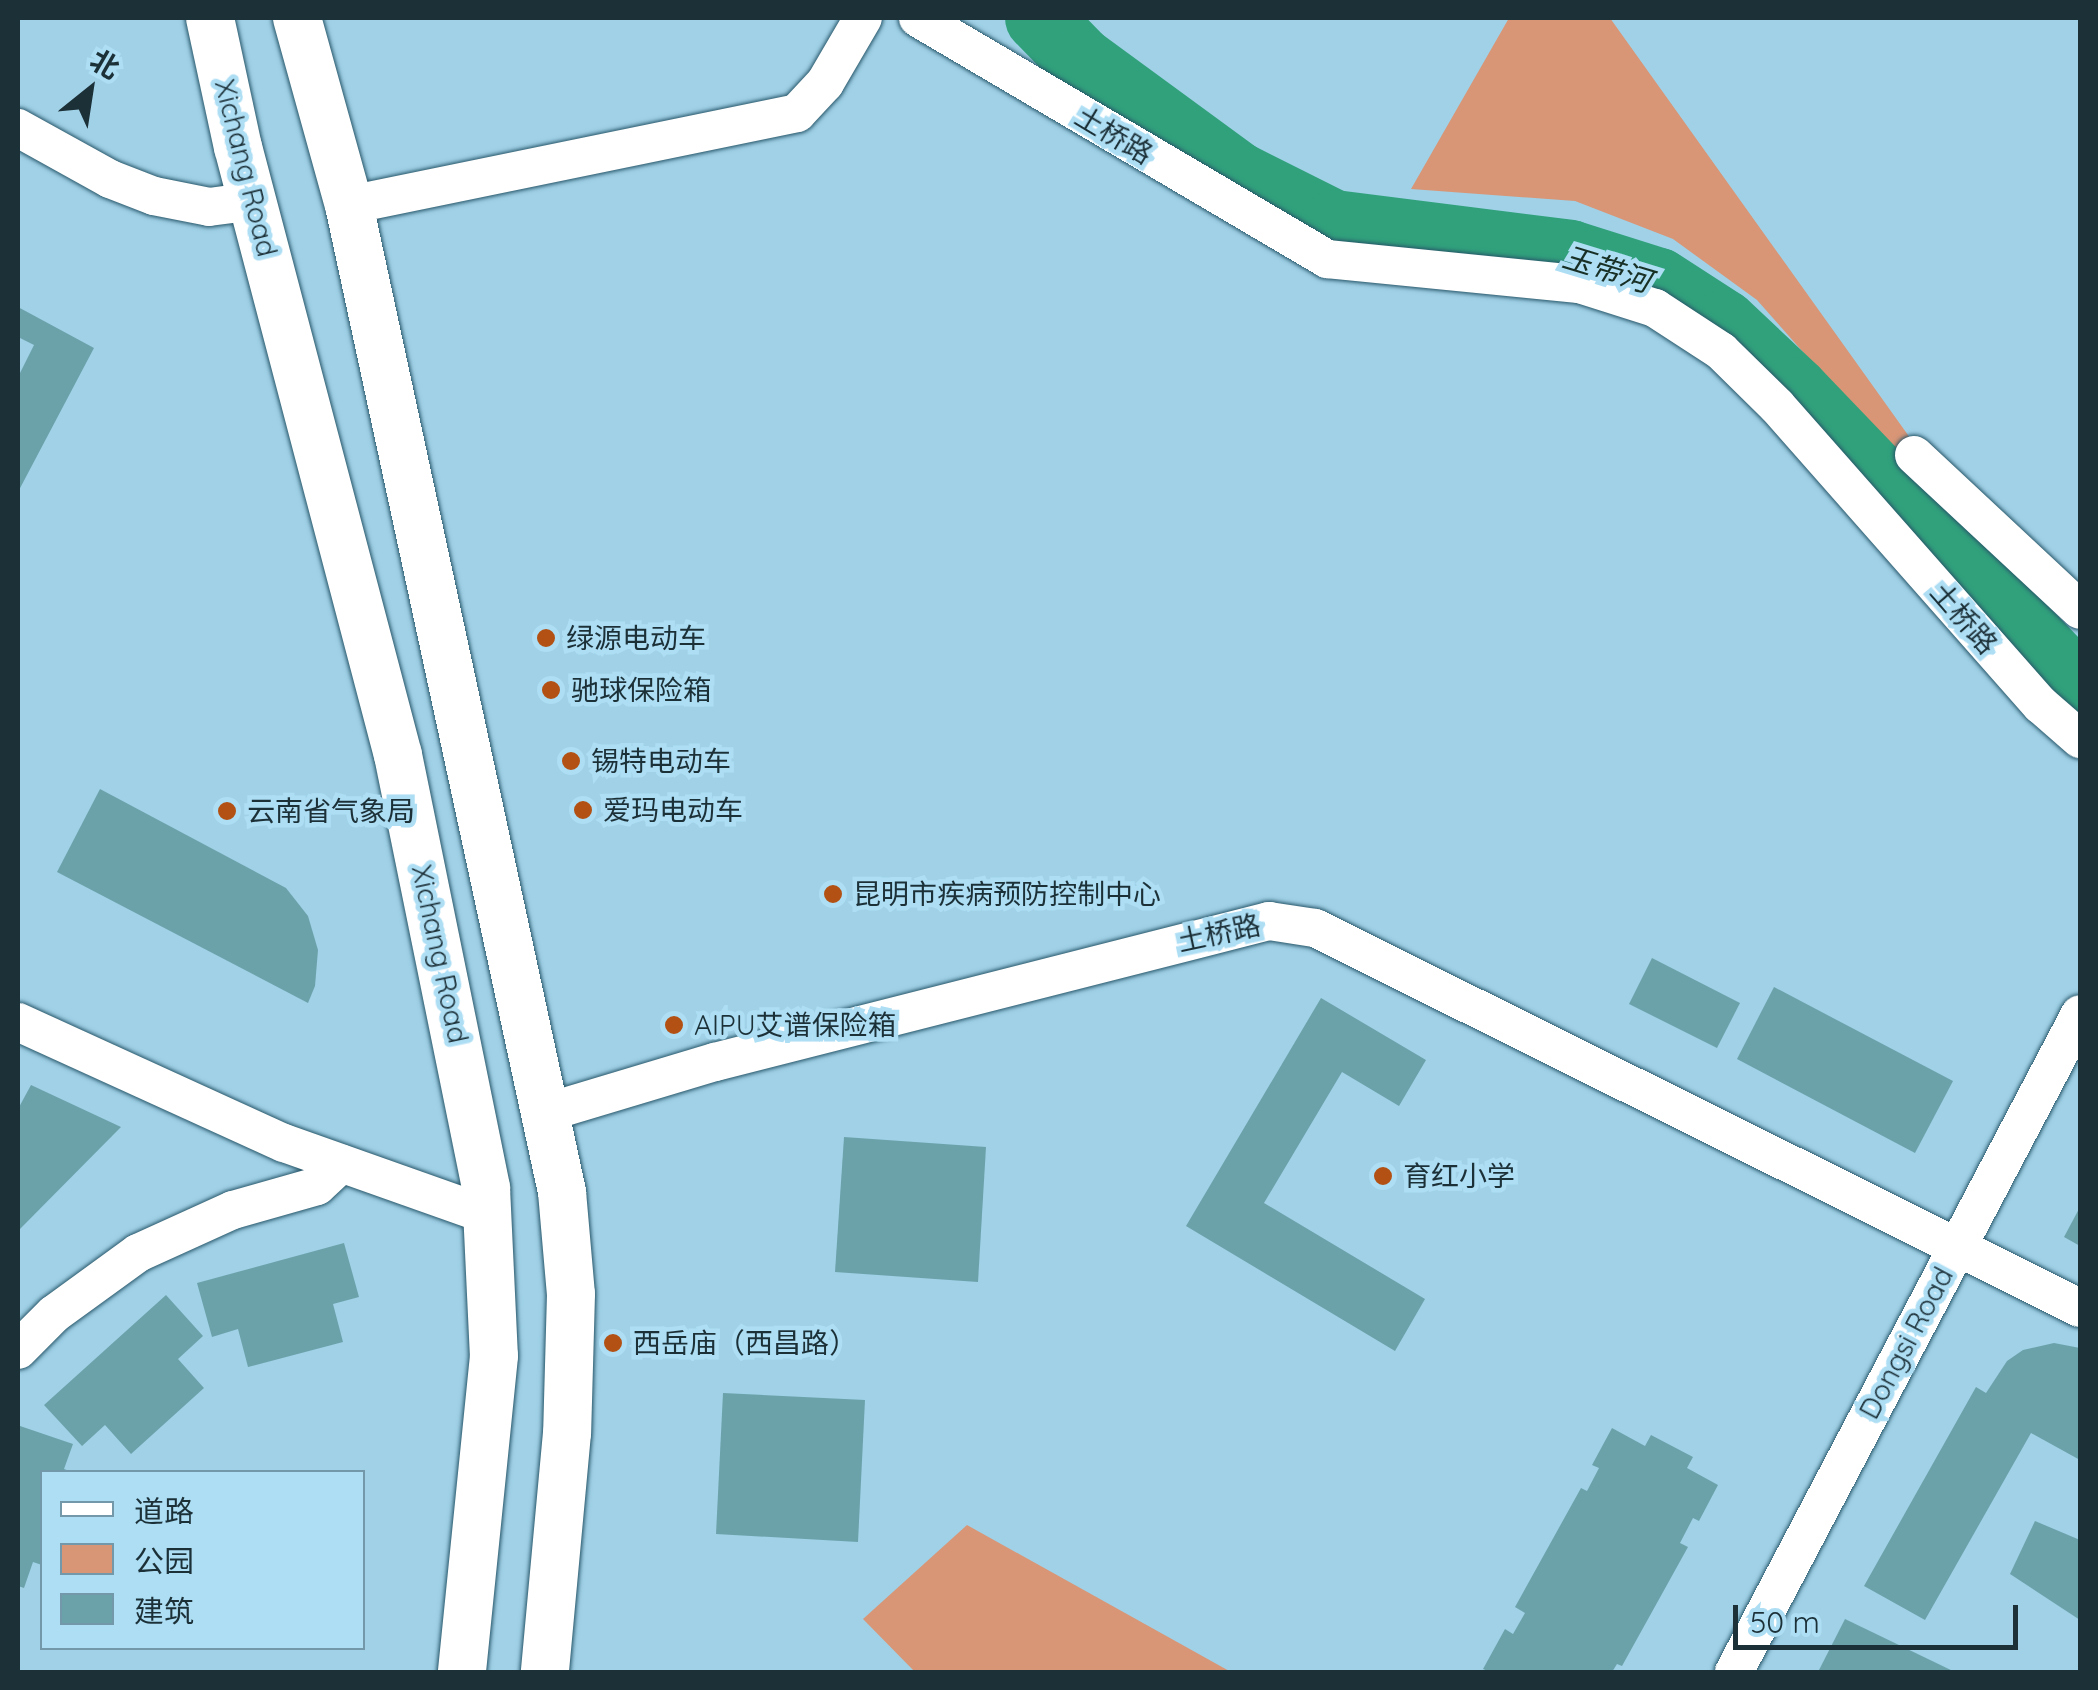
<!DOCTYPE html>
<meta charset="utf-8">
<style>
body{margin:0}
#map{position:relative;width:2098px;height:1690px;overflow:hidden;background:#a0d1e7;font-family:Quicksand,"Noto Sans SC",sans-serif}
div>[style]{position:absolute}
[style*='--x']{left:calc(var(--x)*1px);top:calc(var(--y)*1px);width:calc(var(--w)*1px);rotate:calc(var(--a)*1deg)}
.green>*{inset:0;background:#d89677}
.river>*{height:68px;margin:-34px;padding:0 34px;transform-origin:34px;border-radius:34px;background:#31a17c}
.building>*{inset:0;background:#6ba2aa}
.roads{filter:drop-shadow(0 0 2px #28576a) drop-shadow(0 0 2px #28576a)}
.minor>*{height:38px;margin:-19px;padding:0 19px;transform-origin:19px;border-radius:19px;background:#fff}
.major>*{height:48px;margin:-24px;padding:0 24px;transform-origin:24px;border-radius:24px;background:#fff}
.dots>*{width:28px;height:28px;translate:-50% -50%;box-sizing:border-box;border:5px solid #addef4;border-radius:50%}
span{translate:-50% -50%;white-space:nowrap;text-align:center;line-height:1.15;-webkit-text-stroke:9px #addef4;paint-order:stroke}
.street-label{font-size:28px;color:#1c3038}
.poi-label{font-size:28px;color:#1c3038}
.left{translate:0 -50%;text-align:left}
.water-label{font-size:30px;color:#183026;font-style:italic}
.frame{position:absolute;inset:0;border:20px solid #1c3038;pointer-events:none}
.legend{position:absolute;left:40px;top:1470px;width:325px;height:180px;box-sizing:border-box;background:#addef4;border:2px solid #7398a9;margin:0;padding:12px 18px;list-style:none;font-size:30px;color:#1c3038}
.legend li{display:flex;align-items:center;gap:20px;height:50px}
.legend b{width:50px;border:2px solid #7398a9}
.north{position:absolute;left:40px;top:40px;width:100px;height:100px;-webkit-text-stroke:8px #addef4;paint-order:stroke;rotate:30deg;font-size:28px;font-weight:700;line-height:40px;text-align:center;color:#1c3038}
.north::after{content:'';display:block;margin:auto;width:35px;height:45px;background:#1c3038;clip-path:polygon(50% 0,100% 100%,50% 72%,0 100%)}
.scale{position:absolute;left:1733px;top:1605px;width:285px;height:45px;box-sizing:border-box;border:5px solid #1c3038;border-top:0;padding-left:12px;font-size:30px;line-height:35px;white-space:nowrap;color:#1c3038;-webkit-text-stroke:8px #addef4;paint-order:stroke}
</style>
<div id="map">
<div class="green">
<div style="clip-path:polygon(1509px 18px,1610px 18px,1953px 498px,1939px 506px,1757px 300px,1673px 239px,1575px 201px,1411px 189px)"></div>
<div style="clip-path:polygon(967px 1525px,1231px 1672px,915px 1672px,863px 1619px)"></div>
</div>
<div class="river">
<div style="--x:1039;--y:18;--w:60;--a:45.7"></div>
<div style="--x:1081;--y:61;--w:195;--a:36.2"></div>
<div style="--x:1238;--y:176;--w:107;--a:26.6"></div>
<div style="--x:1334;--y:224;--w:238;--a:7.2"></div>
<div style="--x:1570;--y:254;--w:93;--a:17.5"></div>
<div style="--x:1659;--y:282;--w:77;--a:32.9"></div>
<div style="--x:1724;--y:324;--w:98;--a:43.3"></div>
<div style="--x:1795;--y:391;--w:412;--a:46.2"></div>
</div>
<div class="building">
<div style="clip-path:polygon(18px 307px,94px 348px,18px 492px,18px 377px,34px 345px,18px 337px)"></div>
<div style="clip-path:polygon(100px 789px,286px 888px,308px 916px,318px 950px,315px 986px,308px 1003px,57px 872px)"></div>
<div style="clip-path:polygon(1652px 958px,1740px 1003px,1717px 1048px,1629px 1004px)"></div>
<div style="clip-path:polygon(1774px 987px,1953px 1081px,1915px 1153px,1737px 1059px)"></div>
<div style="clip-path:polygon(1321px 998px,1426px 1060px,1399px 1106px,1342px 1072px,1264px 1203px,1425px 1299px,1395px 1351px,1186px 1226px)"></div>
<div style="clip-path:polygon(31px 1085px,121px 1127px,18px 1231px,18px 1109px)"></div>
<div style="clip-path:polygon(844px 1137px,986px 1147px,978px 1282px,835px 1272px)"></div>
<div style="clip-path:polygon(2080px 1207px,2080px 1246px,2064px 1237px)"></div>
<div style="clip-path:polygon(344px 1243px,359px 1297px,333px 1304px,343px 1342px,248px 1367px,238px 1329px,212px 1337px,197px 1283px)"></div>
<div style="clip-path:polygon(166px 1295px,203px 1336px,178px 1359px,204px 1388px,131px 1454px,105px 1425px,82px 1446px,44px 1405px)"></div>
<div style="clip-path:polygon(2054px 1343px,2080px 1348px,2080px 1460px,2031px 1433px,1925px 1620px,1864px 1586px,1976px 1387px,1986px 1393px,2007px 1361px,2023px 1350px)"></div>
<div style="clip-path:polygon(723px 1393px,865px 1400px,858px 1542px,716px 1534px)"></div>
<div style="clip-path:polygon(20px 1426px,73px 1444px,64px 1469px,72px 1472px,42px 1472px,42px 1565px,33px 1562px,24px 1588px,18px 1586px)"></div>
<div style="clip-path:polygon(1612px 1428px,1645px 1446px,1651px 1435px,1693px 1457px,1687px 1468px,1718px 1485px,1699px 1521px,1693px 1518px,1680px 1543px,1688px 1547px,1622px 1666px,1617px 1664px,1612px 1672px,1490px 1672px,1483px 1669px,1505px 1629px,1513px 1634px,1525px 1613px,1515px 1607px,1581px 1488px,1587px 1491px,1599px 1468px,1592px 1465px)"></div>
<div style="clip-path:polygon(2035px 1521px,2080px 1540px,2080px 1620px,2010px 1574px)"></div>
<div style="clip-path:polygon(1845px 1619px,1955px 1672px,1818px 1672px)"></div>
</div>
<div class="roads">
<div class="minor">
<div style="--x:918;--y:18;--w:475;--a:30.5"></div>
<div style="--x:1327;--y:259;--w:253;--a:5.7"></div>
<div style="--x:1579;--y:284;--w:80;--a:17.5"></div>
<div style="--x:1655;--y:308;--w:79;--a:33.1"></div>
<div style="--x:1721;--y:351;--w:78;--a:44.5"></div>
<div style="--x:1777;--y:406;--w:399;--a:48.6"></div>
<div style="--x:2041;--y:705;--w:52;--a:41.1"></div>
<div style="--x:18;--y:128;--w:105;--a:29"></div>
<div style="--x:110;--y:179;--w:47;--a:21.1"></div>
<div style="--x:154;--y:196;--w:56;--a:11.3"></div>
<div style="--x:209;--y:207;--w:45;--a:-7.6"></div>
<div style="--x:349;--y:205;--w:457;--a:-11.6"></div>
<div style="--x:797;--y:113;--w:41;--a:-47"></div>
<div style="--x:825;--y:83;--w:75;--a:-59.7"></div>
<div style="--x:1914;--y:455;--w:227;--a:43"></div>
<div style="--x:18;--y:1022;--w:292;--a:24.5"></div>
<div style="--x:284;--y:1143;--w:215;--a:19.5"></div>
<div style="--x:548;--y:1112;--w:174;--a:-16.7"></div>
<div style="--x:715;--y:1062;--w:572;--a:-14.28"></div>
<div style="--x:1269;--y:921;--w:47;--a:8.7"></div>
<div style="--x:1315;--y:928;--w:854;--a:26.42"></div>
<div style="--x:18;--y:1350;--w:51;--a:-45"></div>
<div style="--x:54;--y:1314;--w:104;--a:-36"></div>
<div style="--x:138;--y:1253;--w:104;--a:-24.4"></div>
<div style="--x:233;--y:1210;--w:87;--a:-15.9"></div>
<div style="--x:317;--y:1186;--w:33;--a:-43"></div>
<div style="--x:1734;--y:1672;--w:743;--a:-62.26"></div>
</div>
<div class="major">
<div style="--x:210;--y:18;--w:132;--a:77.8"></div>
<div style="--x:238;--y:147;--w:629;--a:75.26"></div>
<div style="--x:398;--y:755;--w:442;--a:78.5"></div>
<div style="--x:486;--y:1188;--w:168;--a:87.3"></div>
<div style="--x:494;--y:1356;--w:318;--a:95.8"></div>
<div style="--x:297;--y:18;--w:194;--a:74.5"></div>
<div style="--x:349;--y:205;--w:1010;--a:77.82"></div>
<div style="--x:562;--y:1192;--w:102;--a:85"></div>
<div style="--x:571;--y:1294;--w:139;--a:91.6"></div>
<div style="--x:567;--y:1433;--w:240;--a:95.3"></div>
</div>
</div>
<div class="dots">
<div style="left:546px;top:638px;background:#b35114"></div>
<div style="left:551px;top:690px;background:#b35114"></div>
<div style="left:571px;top:761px;background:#b35114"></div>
<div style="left:583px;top:810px;background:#b35114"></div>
<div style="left:227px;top:811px;background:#b35114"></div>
<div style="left:833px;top:894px;background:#b35114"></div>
<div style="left:674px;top:1025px;background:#b35114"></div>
<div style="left:1383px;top:1176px;background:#b35114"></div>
<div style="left:613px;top:1343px;background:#b35114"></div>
</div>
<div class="street-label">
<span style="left:1114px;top:135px;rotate:31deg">土桥路</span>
<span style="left:246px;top:168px;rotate:76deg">Xichang Road</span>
<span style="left:1964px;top:618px;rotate:49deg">土桥路</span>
<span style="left:1219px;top:933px;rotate:-12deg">土桥路</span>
<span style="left:440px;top:954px;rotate:78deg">Xichang Road</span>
<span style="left:1906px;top:1343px;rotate:-62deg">Dongsi Road</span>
</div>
<div class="poi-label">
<span class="left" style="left:566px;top:638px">绿源电动车</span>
<span class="left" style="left:571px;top:690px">驰球保险箱</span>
<span class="left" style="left:591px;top:761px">锡特电动车</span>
<span class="left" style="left:603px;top:810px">爱玛电动车</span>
<span class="left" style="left:247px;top:811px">云南省气象局</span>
<span class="left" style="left:853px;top:894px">昆明市疾病预防控制中心</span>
<span class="left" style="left:694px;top:1025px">AIPU艾谱保险箱</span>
<span class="left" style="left:1403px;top:1176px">育红小学</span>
<span class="left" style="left:633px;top:1343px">西岳庙（西昌路）</span>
</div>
<div class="water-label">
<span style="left:1607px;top:269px;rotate:17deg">玉带河</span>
</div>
<div class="frame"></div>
<ul class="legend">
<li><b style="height:12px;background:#fff"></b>道路</li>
<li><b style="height:28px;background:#d89677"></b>公园</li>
<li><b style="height:28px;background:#6ba2aa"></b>建筑</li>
</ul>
<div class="north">北</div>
<div class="scale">50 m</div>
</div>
